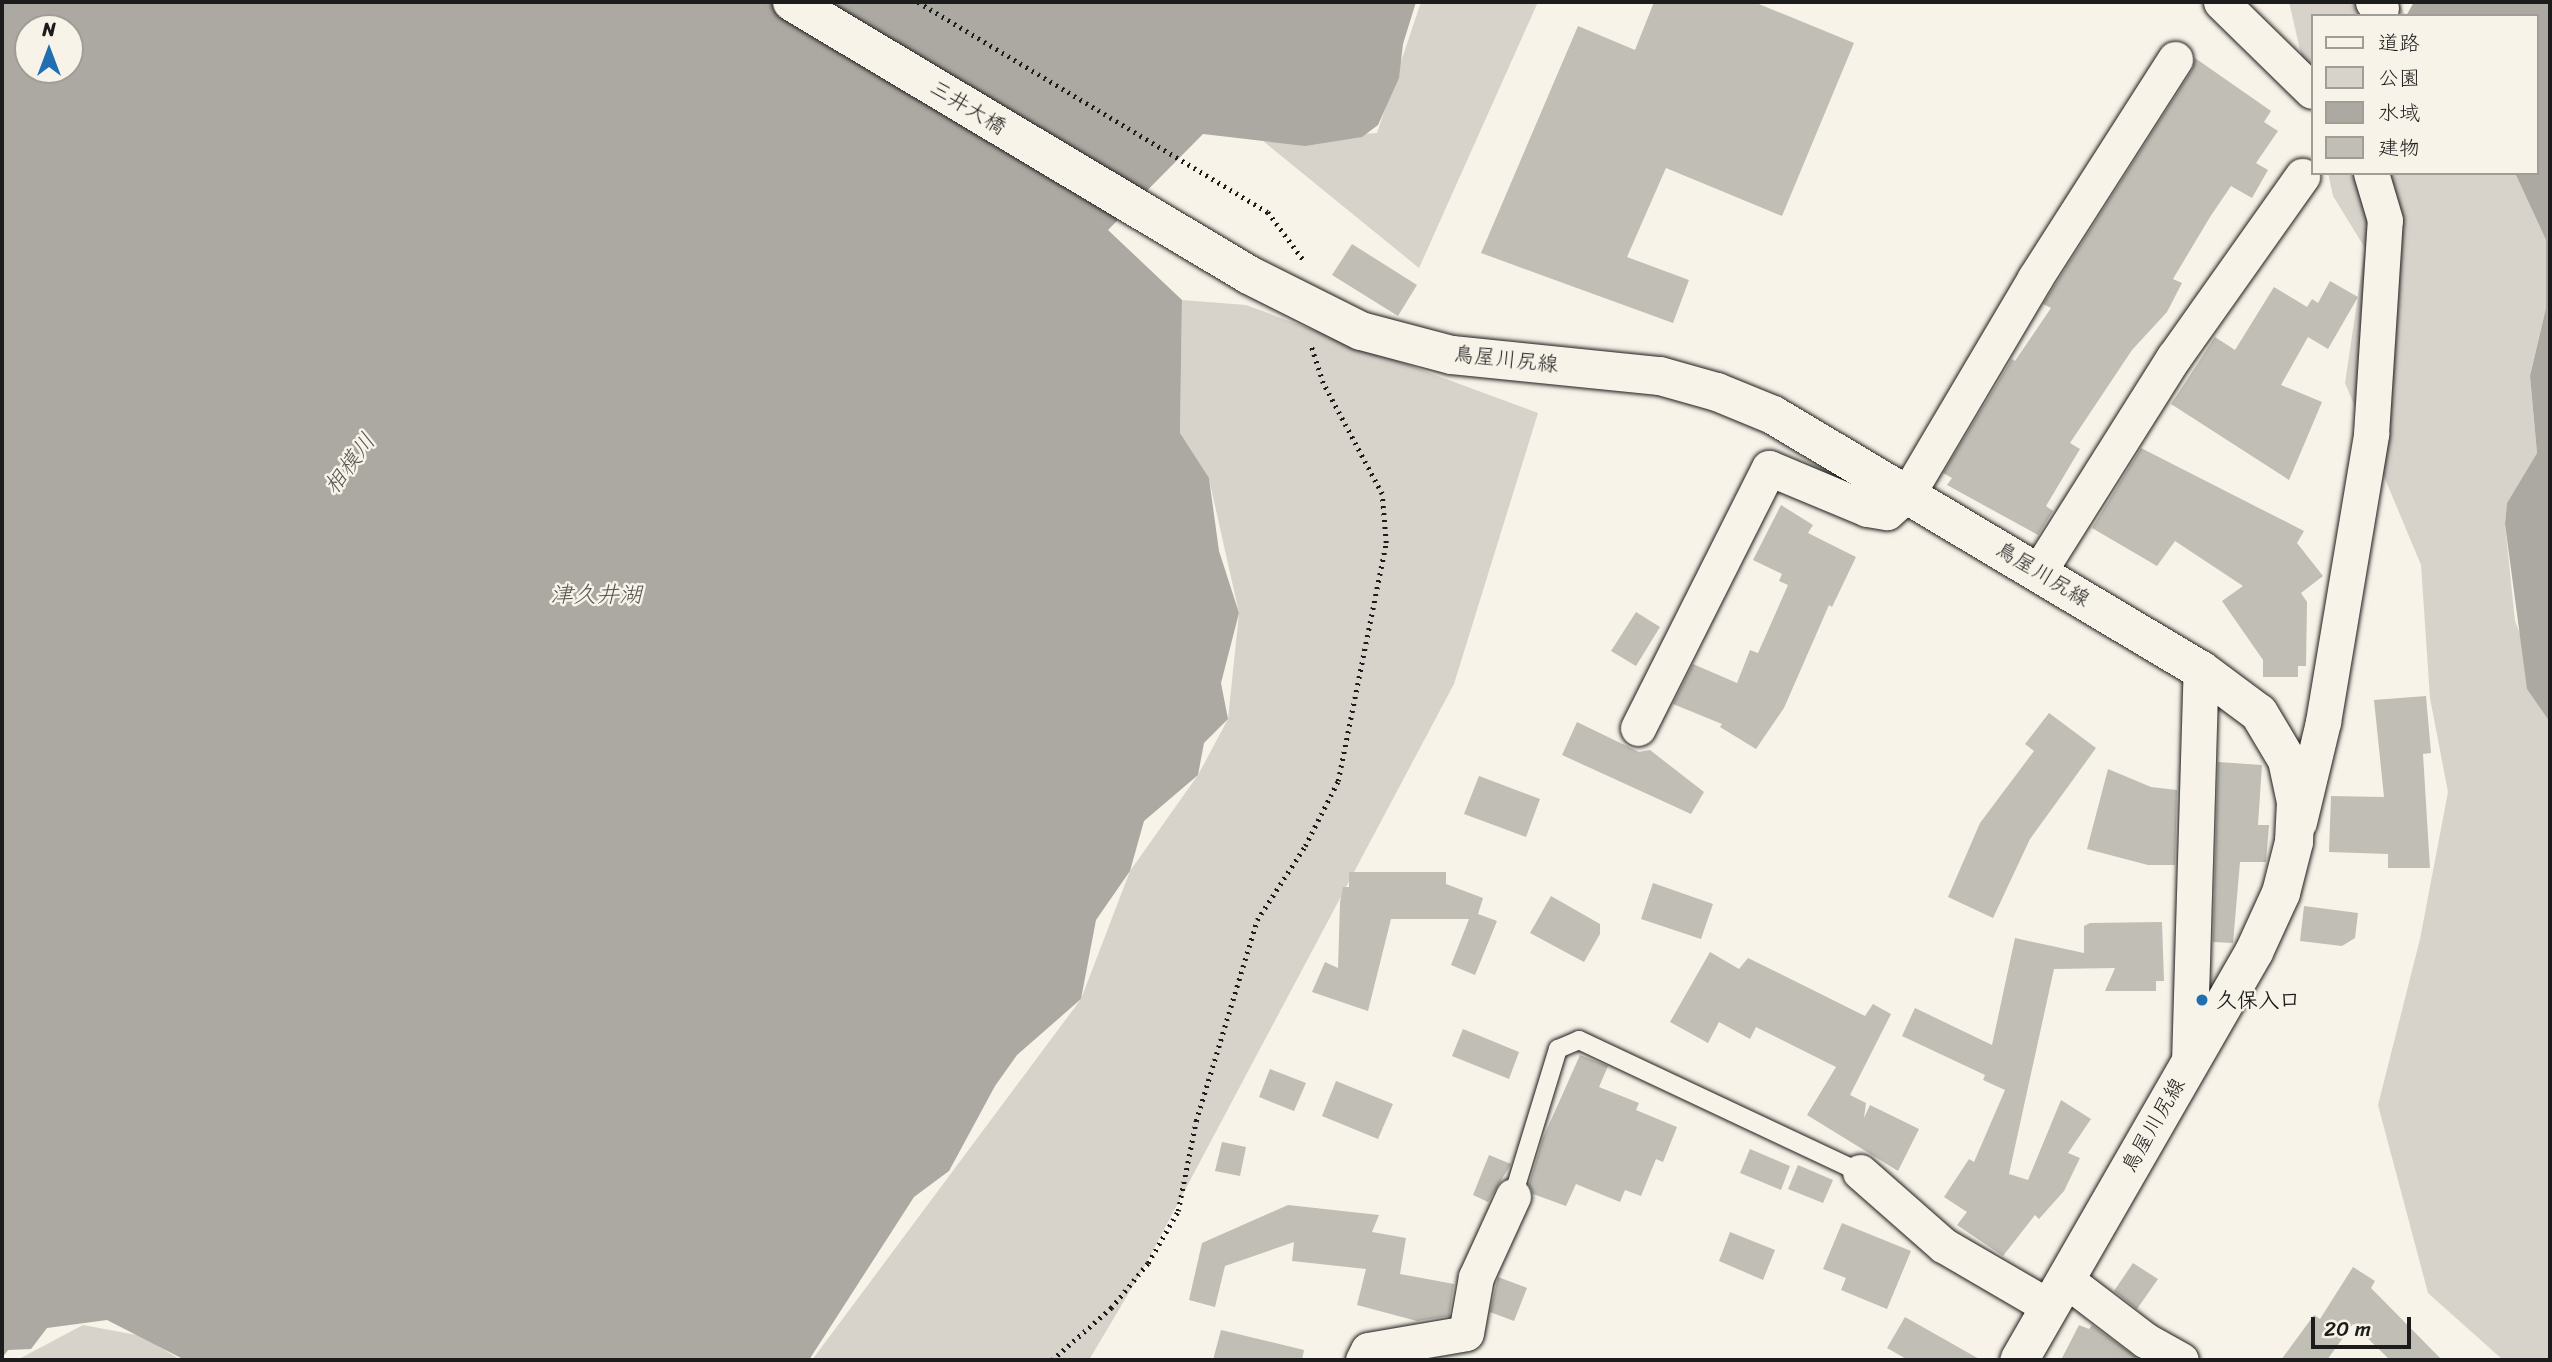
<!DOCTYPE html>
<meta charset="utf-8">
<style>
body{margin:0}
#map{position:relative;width:2552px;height:1362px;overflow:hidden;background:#f7f3e8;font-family:Sriracha,"Klee One",sans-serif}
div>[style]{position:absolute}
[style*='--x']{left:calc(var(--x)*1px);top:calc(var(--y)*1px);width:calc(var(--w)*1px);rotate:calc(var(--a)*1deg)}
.green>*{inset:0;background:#d7d3cb}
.water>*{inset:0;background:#aca9a2}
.building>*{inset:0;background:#c0beb5}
.path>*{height:4.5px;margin-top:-2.25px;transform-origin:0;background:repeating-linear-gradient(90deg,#1c1c1c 0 2px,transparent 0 7px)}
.roads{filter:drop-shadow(0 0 2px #1c1c1c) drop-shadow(0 0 2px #1c1c1c)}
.service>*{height:18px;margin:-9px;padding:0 9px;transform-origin:9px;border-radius:9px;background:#f7f3e8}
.minor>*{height:35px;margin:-17.5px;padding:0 17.5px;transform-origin:17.5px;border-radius:17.5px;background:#f7f3e8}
.secondary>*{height:38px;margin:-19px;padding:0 19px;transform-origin:19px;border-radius:19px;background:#f7f3e8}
.dots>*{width:19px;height:19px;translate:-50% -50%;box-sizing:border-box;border:4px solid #f7f3e8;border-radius:50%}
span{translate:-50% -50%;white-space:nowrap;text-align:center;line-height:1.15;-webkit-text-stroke:5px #f7f3e8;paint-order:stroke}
.street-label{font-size:21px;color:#1c1c1c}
.poi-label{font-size:21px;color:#1c1c1c;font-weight:700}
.left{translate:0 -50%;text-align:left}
.water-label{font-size:23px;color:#565452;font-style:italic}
.frame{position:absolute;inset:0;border:4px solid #1c1c1c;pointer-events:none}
.legend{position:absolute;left:2311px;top:14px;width:228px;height:161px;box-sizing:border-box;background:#f7f3e8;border:2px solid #9f9d96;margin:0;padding:9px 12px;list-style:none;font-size:21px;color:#1c1c1c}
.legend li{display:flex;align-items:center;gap:14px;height:35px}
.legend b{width:35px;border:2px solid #9f9d96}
.north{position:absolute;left:14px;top:14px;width:70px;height:70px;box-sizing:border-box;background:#f7f3e8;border:2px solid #9f9d96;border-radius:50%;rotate:0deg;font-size:19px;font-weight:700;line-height:28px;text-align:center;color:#1c1c1c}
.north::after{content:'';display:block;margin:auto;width:24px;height:32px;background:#1f6fb2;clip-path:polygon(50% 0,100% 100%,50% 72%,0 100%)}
.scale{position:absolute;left:2311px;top:1317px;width:100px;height:32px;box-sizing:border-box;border:4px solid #1c1c1c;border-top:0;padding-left:9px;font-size:21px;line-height:24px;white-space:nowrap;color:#1c1c1c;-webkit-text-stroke:5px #f7f3e8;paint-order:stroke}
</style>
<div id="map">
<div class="green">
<div style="clip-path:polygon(1421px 2px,1538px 2px,1419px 268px,1263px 141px,1377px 133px)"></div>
<div style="clip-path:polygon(2289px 2px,2398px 2px,2406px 16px,2312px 16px,2312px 102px)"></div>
<div style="clip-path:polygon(2328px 173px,2515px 173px,2546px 240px,2546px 308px,2530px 376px,2537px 453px,2507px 503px,2505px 524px,2515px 621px,2550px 711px,2550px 1360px,2503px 1360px,2428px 1293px,2378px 1105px,2420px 939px,2448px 792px,2430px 698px,2421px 565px,2345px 383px,2365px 248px,2333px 196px)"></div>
<div style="clip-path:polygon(1182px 300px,1246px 305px,1538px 413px,1454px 684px,1143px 1269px,1089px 1360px,812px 1360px,1081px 999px,1130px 871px,1198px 775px,1228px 719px,1239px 613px,1209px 479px,1180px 433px)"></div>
<div style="clip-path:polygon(83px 1325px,142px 1336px,181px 1360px,17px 1360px)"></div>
</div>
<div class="water">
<div style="clip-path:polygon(evenodd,2px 2px,1416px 2px,1403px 44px,1399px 78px,1378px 125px,1362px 137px,1305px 146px,1203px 134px,1108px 230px,1182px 300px,1180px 433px,1209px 478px,1219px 551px,1239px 613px,1221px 683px,1228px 719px,1204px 743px,1198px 775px,1144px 821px,1130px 871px,1096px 920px,1081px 999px,1017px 1055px,995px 1086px,949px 1171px,914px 1197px,809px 1360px,185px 1360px,107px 1320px,47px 1328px,31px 1349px,8px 1350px,2px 1358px,2px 2px,28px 28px,70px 28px,70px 70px,28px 70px,28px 28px)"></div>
<div style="clip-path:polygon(2414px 2px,2550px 2px,2550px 722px,2527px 689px,2505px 524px,2507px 503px,2537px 453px,2530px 376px,2546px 308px,2546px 240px,2515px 173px,2536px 173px,2536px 16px,2406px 16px)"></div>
</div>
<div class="building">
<div style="clip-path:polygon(1654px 2px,1754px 2px,1854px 43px,1782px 216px,1666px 168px,1627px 257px,1689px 280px,1673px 323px,1481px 253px,1578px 26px,1635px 50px)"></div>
<div style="clip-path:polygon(2195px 58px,2271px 111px,2264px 122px,2278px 131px,2256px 163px,2268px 170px,2252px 198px,2231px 186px,2210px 217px,2173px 279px,2182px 283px,2167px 312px,2132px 350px,2070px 443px,2080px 449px,2046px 506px,2053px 511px,2038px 535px,1947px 485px,1952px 478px,1943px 473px,2012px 359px,2015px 361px,2051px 308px,2043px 304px,2192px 70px)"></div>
<div style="clip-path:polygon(1352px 244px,1417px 285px,1398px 316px,1332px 275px)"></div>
<div style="clip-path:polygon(2330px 281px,2358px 297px,2328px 349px,2308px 337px,2281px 385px,2322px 402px,2289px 480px,2171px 404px,2215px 337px,2235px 350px,2274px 287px,2307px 307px,2312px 299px,2318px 303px)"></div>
<div style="clip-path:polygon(2141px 448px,2304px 531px,2297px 543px,2323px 576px,2301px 593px,2307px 602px,2306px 666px,2298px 666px,2298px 677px,2263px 677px,2263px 660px,2222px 601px,2243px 586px,2175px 541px,2157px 566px,2092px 528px)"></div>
<div style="clip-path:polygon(1781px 505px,1813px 525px,1808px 533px,1856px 557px,1832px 607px,1829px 605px,1784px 708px,1756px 749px,1720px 727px,1722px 724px,1673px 704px,1693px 664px,1737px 683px,1750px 650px,1758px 653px,1788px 585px,1779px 581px,1782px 574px,1753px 560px)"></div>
<div style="clip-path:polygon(1636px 612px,1660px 627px,1636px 666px,1611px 651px)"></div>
<div style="clip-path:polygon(2426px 696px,2431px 753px,2423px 754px,2430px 868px,2388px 868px,2388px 854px,2329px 852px,2331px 796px,2384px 797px,2374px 700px)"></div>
<div style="clip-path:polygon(2049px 713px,2096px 748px,2030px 839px,1993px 918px,1948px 897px,1980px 823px,2034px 751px,2025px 744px)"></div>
<div style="clip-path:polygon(1577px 722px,1639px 752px,1650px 750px,1704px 792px,1691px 814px,1562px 755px)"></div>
<div style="clip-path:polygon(2218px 762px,2262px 765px,2258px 825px,2269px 825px,2266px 862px,2240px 862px,2233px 943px,2213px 942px)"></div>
<div style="clip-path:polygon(2108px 769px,2151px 787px,2177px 790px,2175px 865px,2148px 865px,2087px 849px)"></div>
<div style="clip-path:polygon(1479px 776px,1540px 799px,1526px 837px,1464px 814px)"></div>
<div style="clip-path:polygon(1349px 872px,1446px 872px,1446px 884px,1483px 898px,1478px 914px,1497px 921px,1475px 975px,1451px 965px,1469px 919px,1391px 919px,1368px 1011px,1312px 992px,1325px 962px,1338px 968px,1340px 902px,1343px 887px,1349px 887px)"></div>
<div style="clip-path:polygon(1653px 883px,1713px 904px,1701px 939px,1641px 919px)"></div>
<div style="clip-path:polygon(1551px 896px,1600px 924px,1600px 934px,1584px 962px,1530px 933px)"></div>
<div style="clip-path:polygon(2304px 906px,2358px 913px,2355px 938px,2342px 946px,2300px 941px)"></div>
<div style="clip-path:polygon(2162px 922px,2164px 981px,2156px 981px,2156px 991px,2105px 991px,2115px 968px,2054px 969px,2009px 1174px,2028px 1180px,2061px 1100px,2091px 1119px,2068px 1153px,2080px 1158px,2064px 1191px,2039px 1219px,2035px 1215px,2003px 1256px,1957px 1225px,1967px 1212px,1944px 1197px,1969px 1159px,1974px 1162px,2005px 1090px,1983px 1080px,1985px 1075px,1902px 1036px,1915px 1008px,1992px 1045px,2015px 938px,2084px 953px,2084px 926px,2090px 923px)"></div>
<div style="clip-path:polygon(1710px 952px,1739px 969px,1748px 958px,1865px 1016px,1873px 1004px,1891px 1014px,1850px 1095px,1866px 1103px,1864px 1118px,1870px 1105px,1919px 1129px,1898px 1171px,1807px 1115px,1836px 1067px,1756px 1027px,1750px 1039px,1719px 1022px,1708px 1043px,1670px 1022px)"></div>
<div style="clip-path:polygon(1463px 1029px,1519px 1052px,1509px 1079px,1452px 1056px)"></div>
<div style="clip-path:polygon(1580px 1055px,1608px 1066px,1599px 1087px,1639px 1103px,1636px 1110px,1677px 1127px,1663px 1162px,1656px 1159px,1641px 1196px,1625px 1190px,1620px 1202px,1576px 1184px,1566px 1206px,1533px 1194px,1529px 1184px,1543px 1138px)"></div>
<div style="clip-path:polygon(1270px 1069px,1306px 1083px,1294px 1111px,1259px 1097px)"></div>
<div style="clip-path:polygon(1336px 1081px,1393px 1104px,1378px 1139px,1322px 1116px)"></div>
<div style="clip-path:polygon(1222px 1142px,1246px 1147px,1240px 1176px,1215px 1171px)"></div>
<div style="clip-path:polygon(1750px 1149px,1790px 1166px,1781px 1190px,1740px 1173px)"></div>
<div style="clip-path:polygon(1489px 1155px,1511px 1164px,1488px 1202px,1473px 1195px)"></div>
<div style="clip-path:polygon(1798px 1165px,1833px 1180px,1823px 1203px,1788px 1189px)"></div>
<div style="clip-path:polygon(1288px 1205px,1379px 1215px,1372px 1232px,1406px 1238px,1400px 1274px,1454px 1284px,1449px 1316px,1417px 1321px,1357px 1305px,1366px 1269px,1292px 1261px,1294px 1242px,1225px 1266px,1215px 1307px,1189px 1300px,1202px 1243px)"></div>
<div style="clip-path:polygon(1842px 1223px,1911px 1251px,1887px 1309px,1841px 1290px,1846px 1278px,1823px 1269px)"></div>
<div style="clip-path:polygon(1730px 1232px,1775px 1250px,1763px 1280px,1719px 1261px)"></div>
<div style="clip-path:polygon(2133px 1263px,2158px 1279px,2137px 1309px,2114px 1291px)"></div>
<div style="clip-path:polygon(2353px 1267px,2375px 1281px,2371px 1288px,2442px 1360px,2390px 1360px,2353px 1324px,2327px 1360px,2281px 1360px,2314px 1315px,2320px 1319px)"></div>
<div style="clip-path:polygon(1498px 1277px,1527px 1288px,1514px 1321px,1490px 1312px)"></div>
<div style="clip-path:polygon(1905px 1317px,1981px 1360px,1908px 1360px,1887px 1348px)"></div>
<div style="clip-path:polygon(2079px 1325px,2089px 1329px,2092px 1325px,2140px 1360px,2061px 1360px)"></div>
<div style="clip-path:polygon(1221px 1330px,1304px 1350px,1302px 1360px,1213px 1360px)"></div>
</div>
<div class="path">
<div style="--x:918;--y:2;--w:408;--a:31"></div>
<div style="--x:1268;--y:212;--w:62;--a:53.5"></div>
<div style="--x:1052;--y:1360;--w:79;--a:-41.4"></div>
<div style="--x:1111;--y:1308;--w:58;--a:-50.6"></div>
<div style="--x:1148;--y:1263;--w:60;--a:-60"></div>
<div style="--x:1178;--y:1211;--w:92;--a:-78.7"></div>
<div style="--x:1196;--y:1121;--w:210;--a:-73.1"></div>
<div style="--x:1257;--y:920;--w:88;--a:-57"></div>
<div style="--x:1305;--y:846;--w:73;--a:-63.1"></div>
<div style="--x:1338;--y:781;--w:243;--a:-78.6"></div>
<div style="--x:1386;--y:543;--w:49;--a:-94.7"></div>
<div style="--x:1382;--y:494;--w:126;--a:-118"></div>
<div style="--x:1323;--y:383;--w:38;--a:-108"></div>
</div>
<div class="roads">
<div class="service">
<div style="--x:1513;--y:1196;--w:154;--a:-73"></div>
<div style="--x:1558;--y:1049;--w:23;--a:-23"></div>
<div style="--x:1579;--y:1040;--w:310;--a:25.2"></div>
</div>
<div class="minor">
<div style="--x:2221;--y:2;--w:127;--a:44.4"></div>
<div style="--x:2373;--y:2;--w:10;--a:37"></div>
<div style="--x:2039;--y:571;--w:253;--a:-57.8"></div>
<div style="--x:2174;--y:357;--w:222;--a:-54.7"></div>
<div style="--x:1638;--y:728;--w:291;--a:-63.3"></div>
<div style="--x:1769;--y:468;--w:106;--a:22.7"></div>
<div style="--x:1867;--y:509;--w:20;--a:9"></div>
<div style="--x:1887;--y:512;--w:28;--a:-42"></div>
<div style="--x:1908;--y:493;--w:250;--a:-59.4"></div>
<div style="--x:2035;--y:278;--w:260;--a:-57.4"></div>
<div style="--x:2299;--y:822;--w:103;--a:-76.5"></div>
<div style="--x:2323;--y:722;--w:292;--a:-80.5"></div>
<div style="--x:2371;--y:434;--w:214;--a:-86.3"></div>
<div style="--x:2385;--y:220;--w:49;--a:-106.6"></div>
<div style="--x:2189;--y:1063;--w:393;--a:-88.3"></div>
<div style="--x:1860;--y:1172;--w:111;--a:41.3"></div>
<div style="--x:1943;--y:1245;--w:121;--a:30.2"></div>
<div style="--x:2065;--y:1279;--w:101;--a:37.3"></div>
<div style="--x:2145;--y:1340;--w:41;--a:29.1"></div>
<div style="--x:1363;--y:1360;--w:11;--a:-63"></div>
<div style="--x:1368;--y:1350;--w:99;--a:-9.8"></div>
<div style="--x:1466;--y:1333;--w:57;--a:-79.9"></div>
<div style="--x:1476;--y:1277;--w:89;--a:-65.4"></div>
</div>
<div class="secondary">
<div style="--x:792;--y:2;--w:532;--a:30.85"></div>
<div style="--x:1249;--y:275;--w:125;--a:26.6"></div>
<div style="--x:1361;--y:331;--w:94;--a:14.8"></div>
<div style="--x:1452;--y:355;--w:209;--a:5.8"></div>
<div style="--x:1660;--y:376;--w:59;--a:15.7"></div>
<div style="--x:1717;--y:392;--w:61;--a:22.3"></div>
<div style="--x:1773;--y:415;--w:498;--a:30.8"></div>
<div style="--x:2201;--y:670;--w:72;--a:36.6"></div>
<div style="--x:2259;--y:713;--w:55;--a:59.2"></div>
<div style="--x:2287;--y:760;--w:43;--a:77.9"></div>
<div style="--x:2296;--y:802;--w:40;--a:92.9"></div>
<div style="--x:2294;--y:842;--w:53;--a:104.3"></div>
<div style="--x:2281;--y:893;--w:65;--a:114.6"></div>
<div style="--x:2254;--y:952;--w:471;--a:119.9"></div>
</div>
</div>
<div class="dots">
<div style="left:2202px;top:1000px;background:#1f6fb2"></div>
</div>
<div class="street-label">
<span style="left:968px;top:107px;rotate:31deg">三井大橋</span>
<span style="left:1506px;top:359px;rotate:6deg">鳥屋川尻線</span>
<span style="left:2043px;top:574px;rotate:31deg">鳥屋川尻線</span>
<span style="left:2153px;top:1125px;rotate:-60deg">鳥屋川尻線</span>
</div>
<div class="poi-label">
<span class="left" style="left:2216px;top:1000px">久保入口</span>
</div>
<div class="water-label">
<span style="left:350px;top:464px;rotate:-53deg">相模川</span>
<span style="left:596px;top:595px">津久井湖</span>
</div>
<div class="frame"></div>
<ul class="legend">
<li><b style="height:9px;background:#f7f3e8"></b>道路</li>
<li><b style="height:19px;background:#d7d3cb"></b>公園</li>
<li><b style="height:19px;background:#aca9a2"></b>水域</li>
<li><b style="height:19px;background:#c0beb5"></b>建物</li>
</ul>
<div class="north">N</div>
<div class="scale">20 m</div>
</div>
